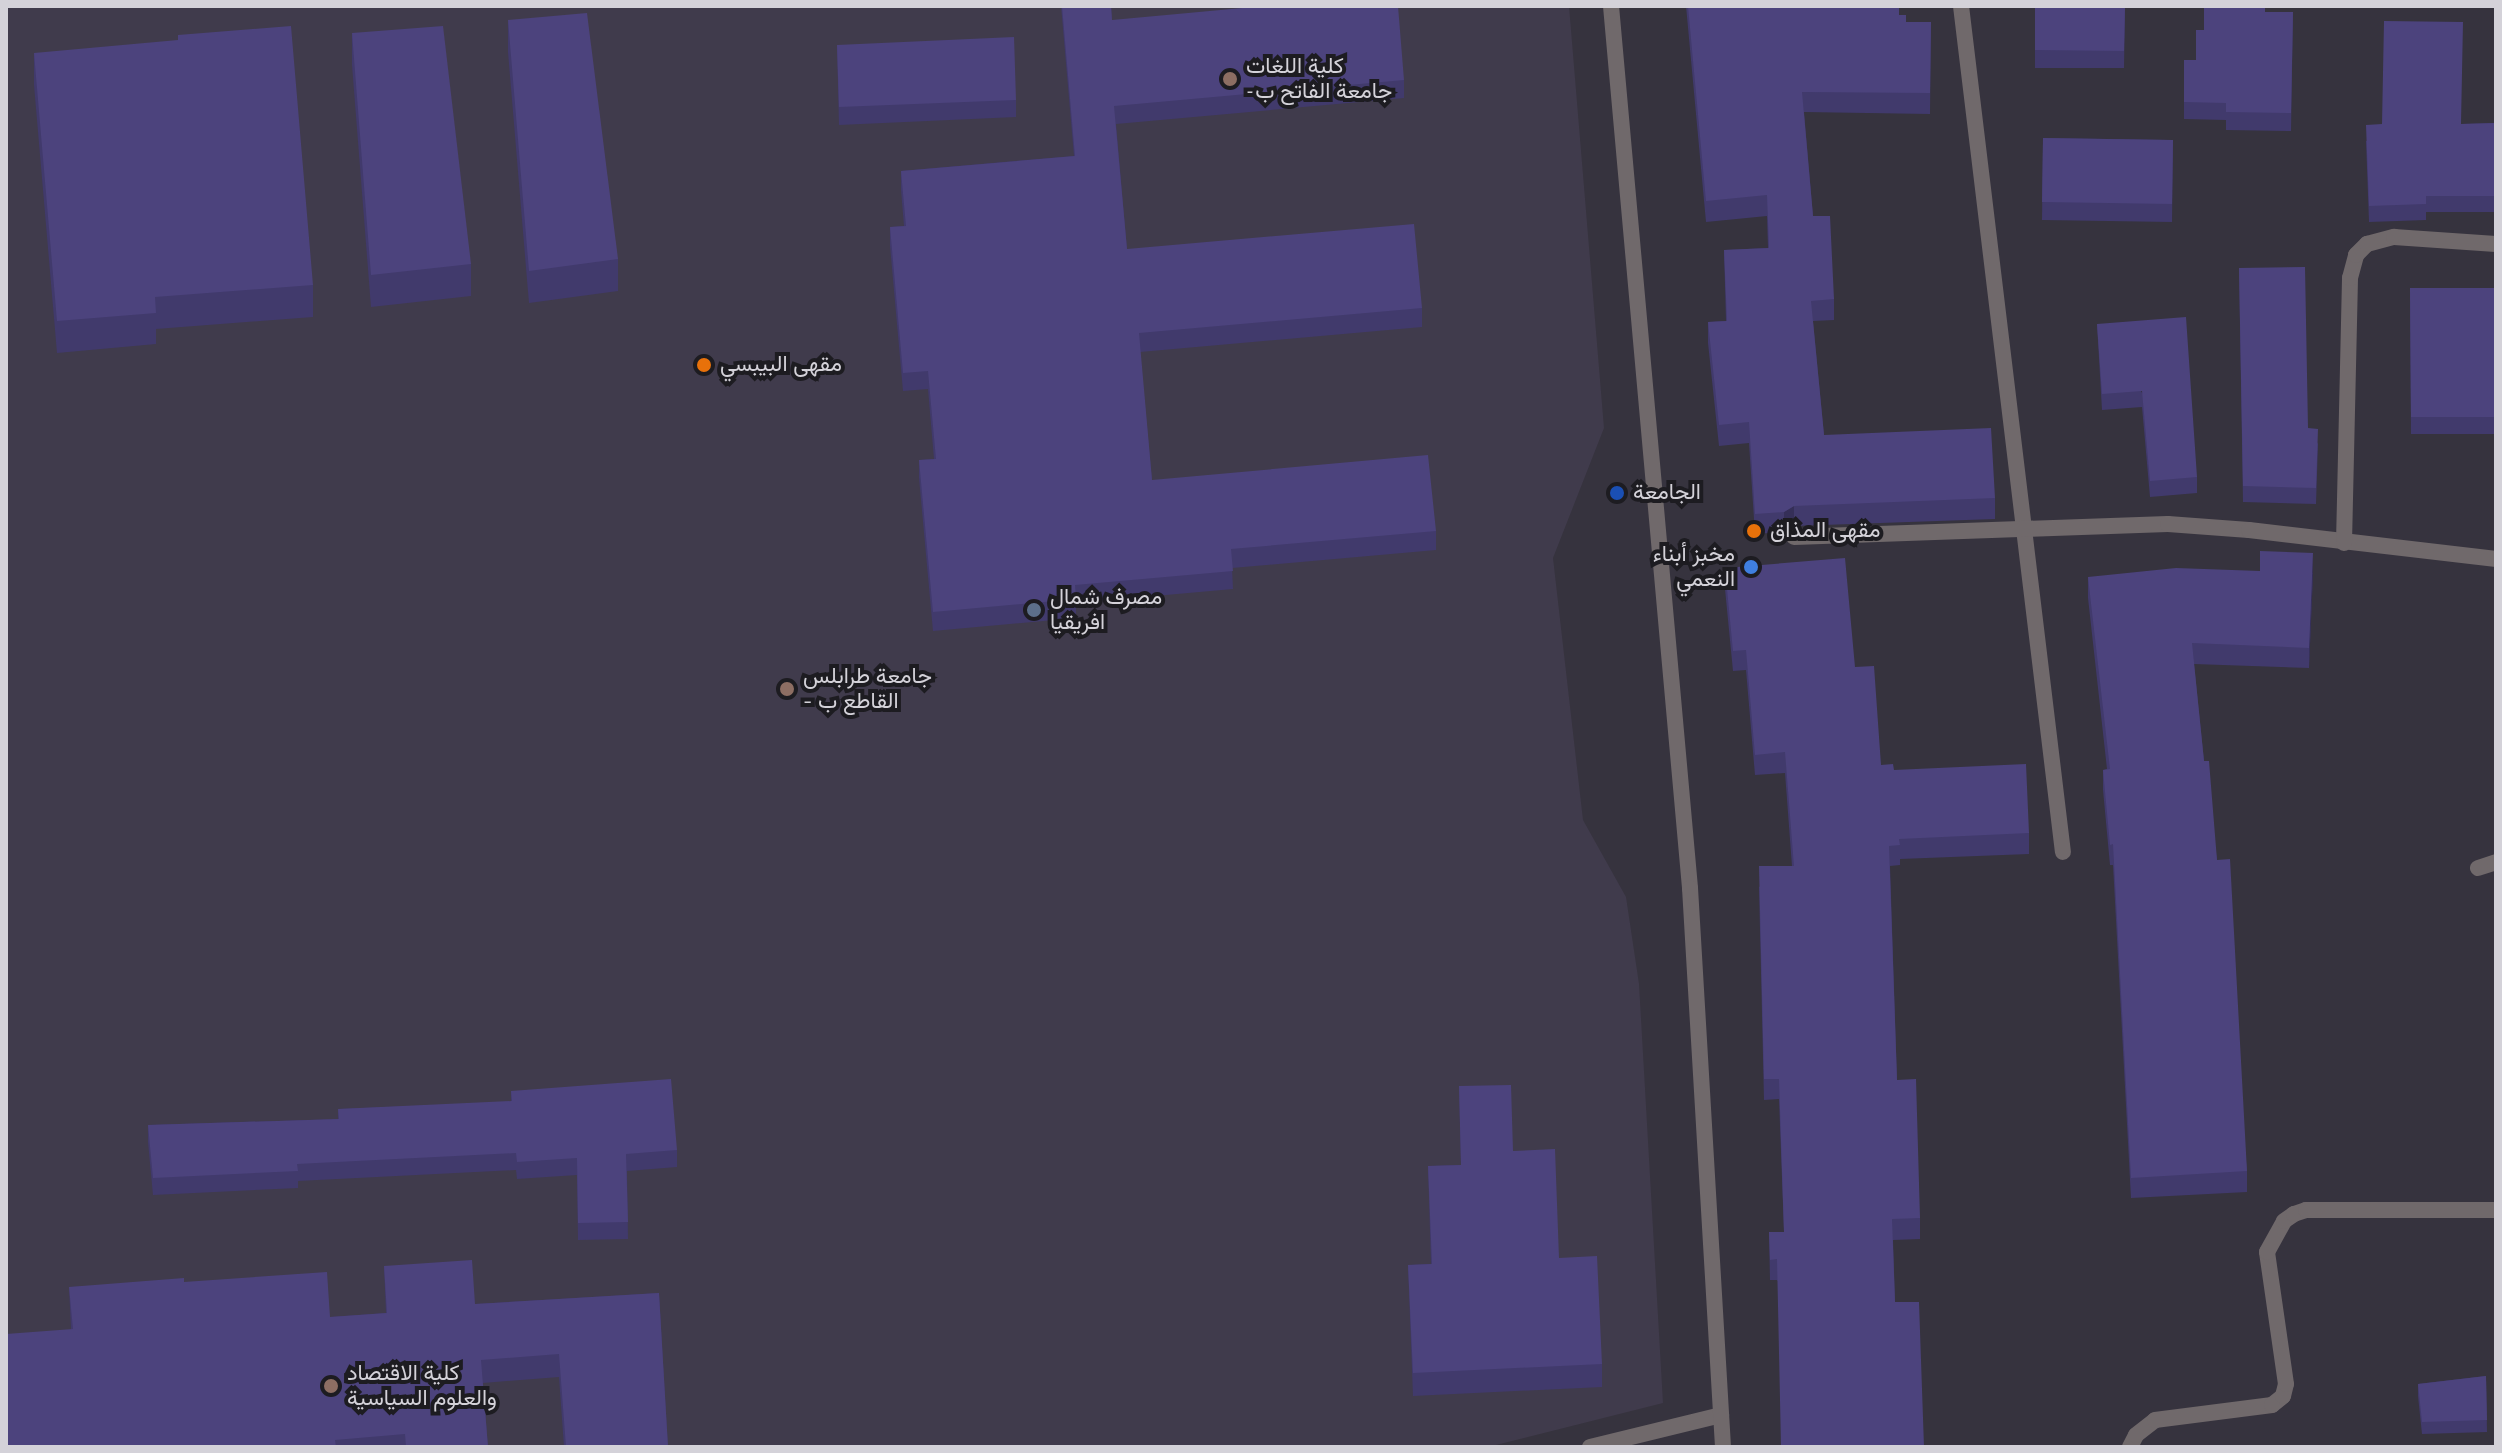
<!DOCTYPE html>
<meta charset="utf-8">
<style>
body{margin:0}
#map{position:relative;width:2502px;height:1453px;overflow:hidden;background:#36333e;font-family:"Nunito Sans",Vazirmatn,sans-serif}
div>[style]{position:absolute}
[style*='--x']{left:calc(var(--x)*1px);top:calc(var(--y)*1px);width:calc(var(--w)*1px);rotate:calc(var(--a)*1deg)}
.built>*{inset:0;background:#403b4c}
.minor>*{height:16px;margin:-8px;padding:0 8px;transform-origin:8px;border-radius:8px;background:#70696b}
.tertiary>*{height:16px;margin:-8px;padding:0 8px;transform-origin:8px;border-radius:8px;background:#70696b}
.wall>*{inset:0;background:#413a6c}
.shaded-wall>*{inset:0;background:#352f58}
.building>*{inset:0;background:#4c437d}
.dots>*{width:22px;height:22px;translate:-50% -50%;box-sizing:border-box;border:4px solid #1d1c21;border-radius:50%}
span{translate:-50% -50%;white-space:nowrap;text-align:center;line-height:1.15;-webkit-text-stroke:8px #1d1c21;paint-order:stroke}
.poi-label{font-size:22px;color:#d4d2d9}
.left{translate:0 -50%;text-align:left}
.right{translate:-100% -50%;text-align:right}
.frame{position:absolute;inset:0;border:8px solid #d4d2d9;pointer-events:none}
</style>
<div id="map">
<div class="built">
<div style="clip-path:polygon(6px 6px,1569px 6px,1604px 428px,1553px 558px,1583px 820px,1626px 897px,1639px 984px,1663px 1403px,1488px 1447px,6px 1447px)"></div>
</div>
<div class="minor">
<div style="--x:1961;--y:6;--w:852;--a:83.13"></div>
<div style="--x:1794;--y:537;--w:374;--a:-2"></div>
<div style="--x:2168;--y:524;--w:81;--a:4.2"></div>
<div style="--x:2249;--y:530;--w:249;--a:6.7"></div>
<div style="--x:2344;--y:543;--w:265;--a:-88.7"></div>
<div style="--x:2350;--y:278;--w:24;--a:-75"></div>
<div style="--x:2356;--y:255;--w:16;--a:-45"></div>
<div style="--x:2367;--y:244;--w:28;--a:-15"></div>
<div style="--x:2394;--y:237;--w:102;--a:3.9"></div>
<div style="--x:2478;--y:868;--w:19;--a:-18"></div>
<div style="--x:1590;--y:1447;--w:135;--a:-13.7"></div>
<div style="--x:2130;--y:1447;--w:13;--a:-63"></div>
<div style="--x:2136;--y:1435;--w:24;--a:-38"></div>
<div style="--x:2155;--y:1420;--w:118;--a:-7.3"></div>
<div style="--x:2272;--y:1405;--w:14;--a:-39"></div>
<div style="--x:2283;--y:1396;--w:12;--a:-76"></div>
<div style="--x:2286;--y:1384;--w:133;--a:-98.2"></div>
<div style="--x:2267;--y:1252;--w:35;--a:-61"></div>
<div style="--x:2284;--y:1221;--w:12;--a:-35"></div>
<div style="--x:2294;--y:1214;--w:13;--a:-18"></div>
<div style="--x:2306;--y:1210;--w:190;--a:0"></div>
</div>
<div class="tertiary">
<div style="--x:1611;--y:6;--w:886;--a:84.88"></div>
<div style="--x:1690;--y:888;--w:560;--a:86.62"></div>
</div>
<div class="wall">
<div style="clip-path:polygon(1061px 6px,1111px 6px,1112px 20px,1404px 80px,1404px 98px,1116px 124px,1127px 249px,1422px 308px,1422px 327px,1140px 352px,1152px 480px,1436px 531px,1436px 550px,1232px 568px,1233px 589px,1076px 603px,1076px 618px,933px 631px,919px 478px,919px 460px,934px 459px,928px 389px,903px 391px,890px 246px,890px 227px,904px 226px,901px 190px,901px 171px,1074px 156px)"></div>
<div style="clip-path:polygon(1686px 6px,1899px 6px,1899px 15px,1906px 22px,1931px 22px,1930px 114px,1804px 112px,1813px 216px,1834px 299px,1834px 320px,1813px 321px,1824px 435px,1995px 498px,1995px 519px,1794px 526px,1784px 532px,1755px 534px,1749px 443px,1719px 446px,1708px 343px,1708px 322px,1726px 321px,1724px 250px,1768px 248px,1767px 216px,1706px 222px)"></div>
<div style="clip-path:polygon(2035px 6px,2125px 6px,2124px 68px,2035px 68px)"></div>
<div style="clip-path:polygon(2266px 12px,2293px 12px,2291px 131px,2226px 130px,2226px 120px,2184px 119px,2184px 60px,2196px 60px,2204px 30px)"></div>
<div style="clip-path:polygon(508px 20px,618px 259px,618px 291px,529px 303px,508px 52px)"></div>
<div style="clip-path:polygon(352px 33px,471px 264px,471px 296px,371px 307px,352px 65px)"></div>
<div style="clip-path:polygon(837px 45px,1016px 100px,1016px 117px,839px 125px)"></div>
<div style="clip-path:polygon(34px 53px,313px 285px,313px 317px,156px 329px,156px 344px,57px 353px,34px 85px)"></div>
<div style="clip-path:polygon(2496px 123px,2496px 212px,2426px 212px,2426px 220px,2369px 222px,2366px 141px,2461px 124px)"></div>
<div style="clip-path:polygon(2043px 138px,2173px 140px,2172px 222px,2042px 220px)"></div>
<div style="clip-path:polygon(2239px 268px,2308px 428px,2318px 444px,2316px 504px,2243px 502px)"></div>
<div style="clip-path:polygon(2410px 288px,2496px 288px,2496px 434px,2411px 434px)"></div>
<div style="clip-path:polygon(2097px 324px,2197px 477px,2197px 493px,2150px 497px,2142px 407px,2102px 410px)"></div>
<div style="clip-path:polygon(1725px 568px,1855px 667px,1881px 765px,2029px 833px,2029px 854px,1900px 859px,1900px 865px,1890px 866px,1897px 1080px,1920px 1218px,1920px 1239px,1893px 1240px,1895px 1302px,1924px 1447px,1777px 1280px,1770px 1280px,1769px 1232px,1784px 1232px,1779px 1099px,1764px 1100px,1759px 887px,1792px 866px,1785px 773px,1755px 775px,1746px 670px,1733px 671px,1725px 589px)"></div>
<div style="clip-path:polygon(2313px 573px,2309px 668px,2194px 664px,2204px 761px,2217px 860px,2247px 1171px,2247px 1192px,2131px 1198px,2113px 865px,2110px 865px,2103px 790px,2103px 770px,2107px 769px,2088px 598px,2088px 577px)"></div>
<div style="clip-path:polygon(1459px 1086px,1513px 1151px,1602px 1364px,1602px 1387px,1413px 1396px,1408px 1265px,1431px 1264px,1428px 1166px,1461px 1165px)"></div>
<div style="clip-path:polygon(511px 1091px,677px 1150px,677px 1167px,627px 1171px,628px 1239px,578px 1240px,577px 1175px,517px 1179px,516px 1170px,298px 1181px,298px 1188px,153px 1195px,148px 1142px,148px 1125px,338px 1119px,338px 1109px,511px 1102px)"></div>
<div style="clip-path:polygon(384px 1266px,475px 1304px,659px 1293px,668px 1447px,564px 1447px,559px 1377px,483px 1383px,488px 1447px,6px 1447px,71px 1329px,69px 1287px,184px 1282px,330px 1317px,386px 1313px)"></div>
<div style="clip-path:polygon(2486px 1376px,2487px 1432px,2422px 1434px,2418px 1396px,2418px 1384px)"></div>
</div>
<div class="shaded-wall">
<div style="clip-path:polygon(1794px 506px,1794px 526px,1784px 532px,1784px 512px)"></div>
<div style="clip-path:polygon(2313px 553px,2313px 573px,2309px 668px,2309px 648px)"></div>
</div>
<div class="building">
<div style="clip-path:polygon(1062px 6px,1111px 6px,1112px 20px,1264px 6px,1398px 6px,1404px 80px,1114px 106px,1127px 249px,1414px 224px,1422px 308px,1139px 333px,1152px 480px,1428px 455px,1436px 531px,1231px 549px,1233px 571px,1075px 585px,1076px 599px,933px 612px,919px 460px,936px 459px,928px 371px,903px 373px,890px 227px,906px 226px,901px 171px,1075px 156px)"></div>
<div style="clip-path:polygon(1688px 6px,1899px 6px,1899px 15px,1906px 15px,1906px 22px,1931px 22px,1930px 93px,1802px 92px,1813px 216px,1830px 216px,1834px 299px,1811px 301px,1824px 435px,1991px 428px,1995px 498px,1794px 506px,1784px 512px,1755px 514px,1749px 422px,1719px 425px,1708px 322px,1727px 321px,1724px 250px,1769px 248px,1767px 195px,1706px 201px)"></div>
<div style="clip-path:polygon(2035px 6px,2125px 6px,2124px 51px,2035px 50px)"></div>
<div style="clip-path:polygon(2204px 6px,2265px 6px,2265px 12px,2293px 12px,2291px 113px,2226px 112px,2226px 103px,2184px 102px,2184px 60px,2196px 60px,2196px 30px,2204px 30px)"></div>
<div style="clip-path:polygon(587px 13px,618px 259px,529px 271px,508px 20px)"></div>
<div style="clip-path:polygon(2384px 21px,2463px 22px,2461px 124px,2496px 123px,2496px 196px,2426px 196px,2426px 204px,2369px 206px,2366px 125px,2382px 124px)"></div>
<div style="clip-path:polygon(291px 26px,313px 285px,155px 297px,156px 313px,57px 321px,34px 53px,178px 40px,178px 35px)"></div>
<div style="clip-path:polygon(443px 26px,471px 264px,371px 275px,352px 33px)"></div>
<div style="clip-path:polygon(1014px 37px,1016px 100px,839px 107px,837px 45px)"></div>
<div style="clip-path:polygon(2043px 138px,2173px 140px,2172px 204px,2042px 202px)"></div>
<div style="clip-path:polygon(2305px 267px,2308px 428px,2318px 429px,2316px 488px,2243px 486px,2239px 268px)"></div>
<div style="clip-path:polygon(2410px 288px,2496px 288px,2496px 417px,2411px 417px)"></div>
<div style="clip-path:polygon(2186px 317px,2197px 477px,2150px 481px,2142px 391px,2102px 394px,2097px 324px)"></div>
<div style="clip-path:polygon(2260px 551px,2313px 553px,2309px 648px,2192px 643px,2204px 761px,2209px 761px,2217px 860px,2230px 859px,2247px 1171px,2131px 1178px,2113px 844px,2110px 845px,2103px 770px,2110px 769px,2088px 577px,2176px 568px,2260px 571px)"></div>
<div style="clip-path:polygon(1845px 558px,1855px 667px,1874px 666px,1881px 765px,1893px 764px,1894px 770px,2026px 764px,2029px 833px,1899px 839px,1900px 845px,1889px 846px,1897px 1080px,1916px 1079px,1920px 1218px,1892px 1219px,1895px 1302px,1919px 1302px,1924px 1447px,1781px 1447px,1777px 1259px,1770px 1260px,1769px 1232px,1784px 1232px,1779px 1079px,1764px 1079px,1759px 866px,1794px 866px,1785px 752px,1755px 755px,1746px 650px,1733px 651px,1725px 568px)"></div>
<div style="clip-path:polygon(671px 1079px,677px 1150px,626px 1154px,628px 1222px,578px 1223px,577px 1158px,517px 1162px,516px 1153px,297px 1164px,298px 1171px,153px 1178px,148px 1125px,339px 1119px,338px 1109px,512px 1101px,511px 1091px)"></div>
<div style="clip-path:polygon(1511px 1085px,1513px 1151px,1555px 1149px,1559px 1258px,1597px 1256px,1602px 1364px,1413px 1373px,1408px 1265px,1432px 1264px,1428px 1166px,1461px 1165px,1459px 1086px)"></div>
<div style="clip-path:polygon(472px 1260px,475px 1304px,659px 1293px,668px 1447px,566px 1447px,559px 1354px,481px 1360px,488px 1447px,406px 1447px,405px 1434px,335px 1440px,336px 1447px,6px 1447px,6px 1334px,73px 1329px,69px 1287px,184px 1278px,184px 1282px,327px 1272px,330px 1317px,387px 1313px,384px 1266px)"></div>
<div style="clip-path:polygon(2486px 1376px,2487px 1420px,2422px 1422px,2418px 1384px)"></div>
</div>
<div class="dots">
<div style="left:1230px;top:79px;background:#8d6e63"></div>
<div style="left:704px;top:365px;background:#e8710a"></div>
<div style="left:1617px;top:493px;background:#1a4fb4"></div>
<div style="left:1754px;top:531px;background:#e8710a"></div>
<div style="left:1751px;top:567px;background:#3f7fe0"></div>
<div style="left:1034px;top:610px;background:#5c6f8a"></div>
<div style="left:787px;top:689px;background:#8d6e63"></div>
<div style="left:331px;top:1386px;background:#8d6e63"></div>
</div>
<div class="poi-label">
<span class="left" style="left:1246px;top:79px">كلية اللغات<br>-جامعة الفاتح ب</span>
<span class="left" style="left:720px;top:365px">مقهى البيبسي</span>
<span class="left" style="left:1633px;top:493px">الجامعة</span>
<span class="left" style="left:1770px;top:531px">مقهى المذاق</span>
<span class="right" style="left:1735px;top:567px">مخبز أبناء<br>النعمي</span>
<span class="left" style="left:1050px;top:610px">مصرف شمال<br>افريقيا</span>
<span class="left" style="left:803px;top:689px">جامعة طرابلس<br>- القاطع ب</span>
<span class="left" style="left:347px;top:1386px">كلية الاقتصاد<br>والعلوم السياسية</span>
</div>
<div class="frame"></div>
</div>
